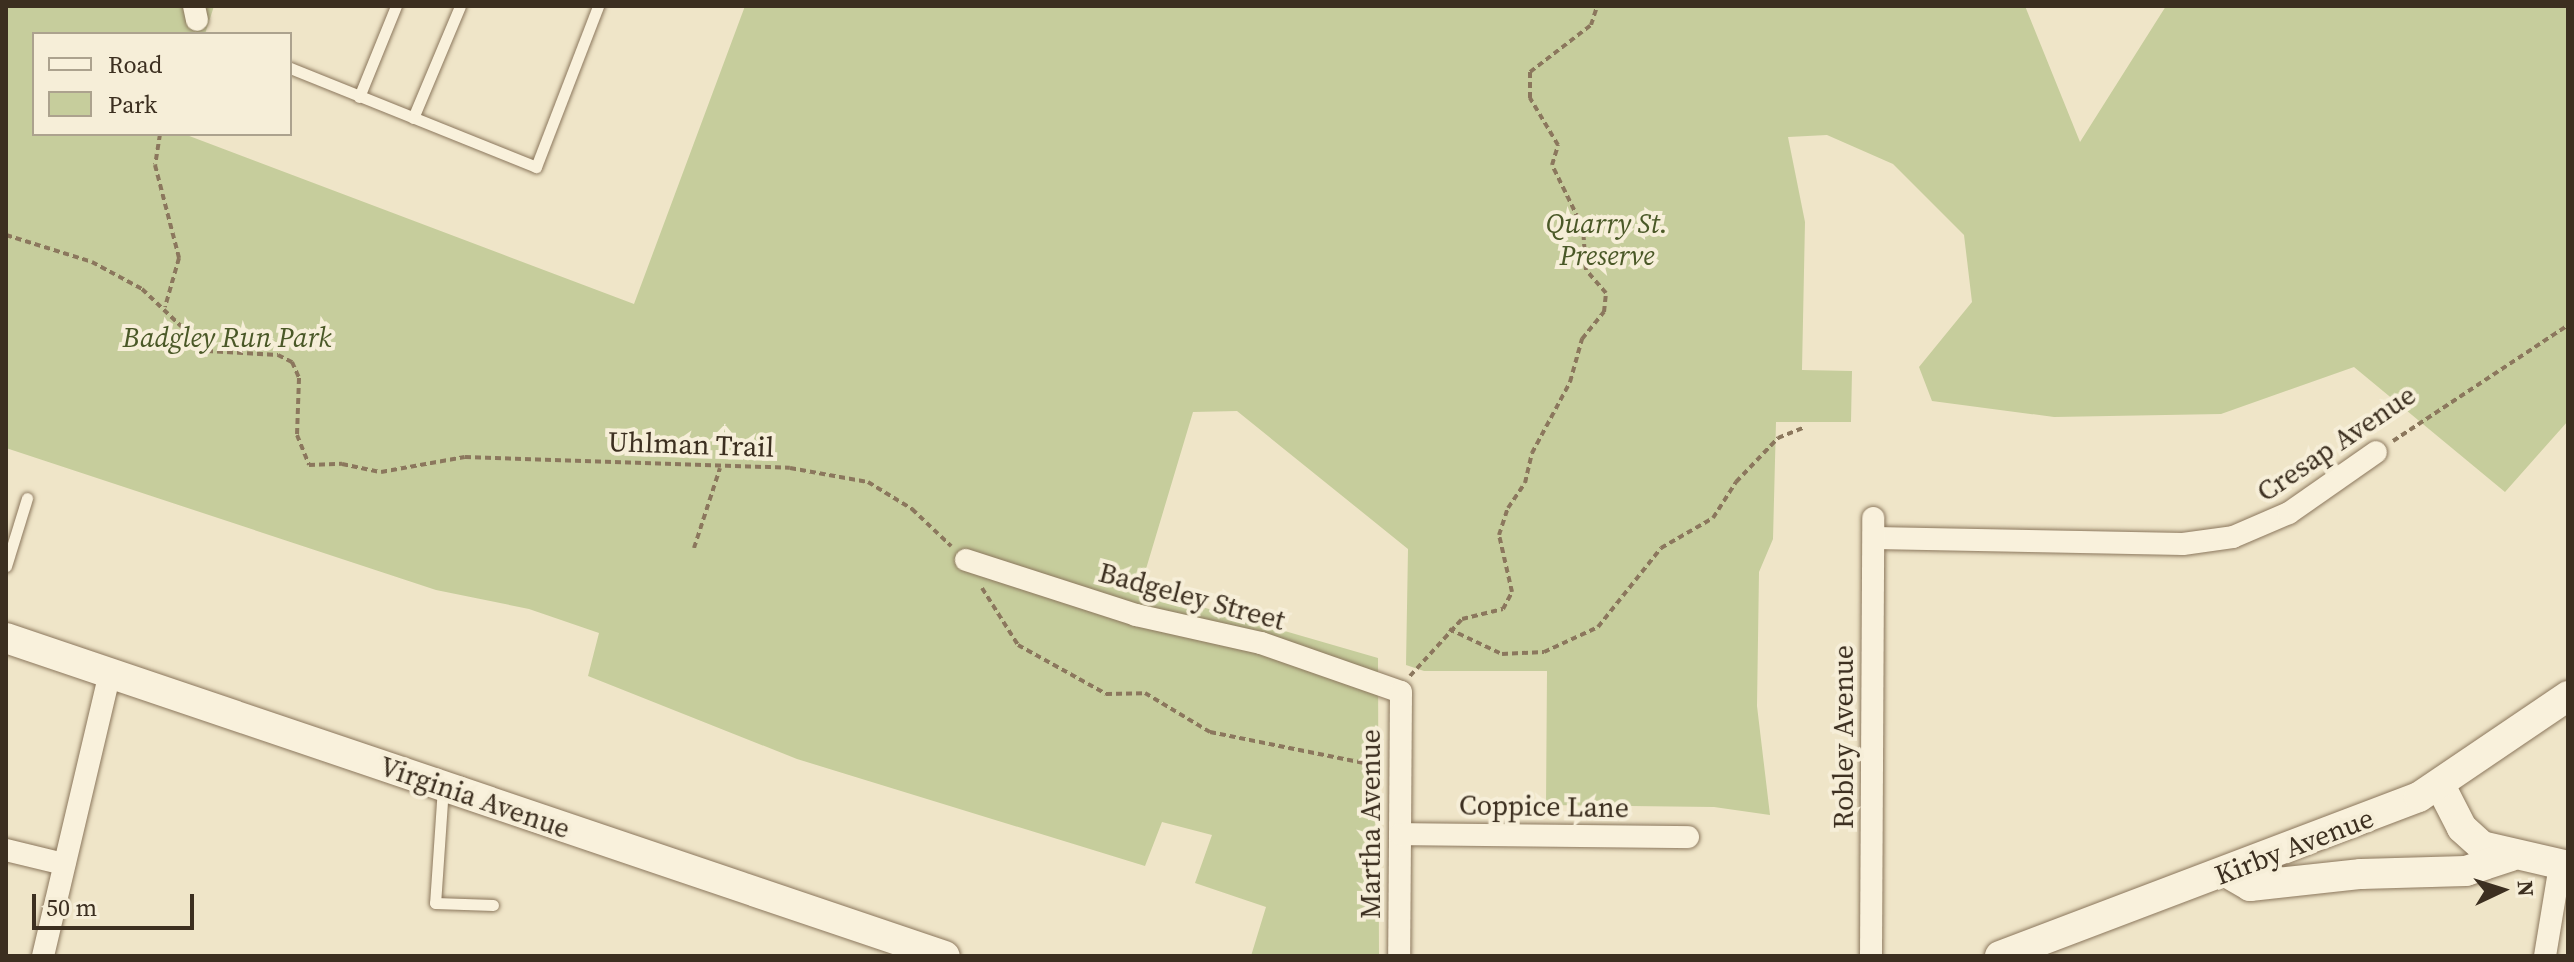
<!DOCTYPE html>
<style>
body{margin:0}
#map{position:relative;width:2574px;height:962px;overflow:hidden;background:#efe5c8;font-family:"Source Serif 4",serif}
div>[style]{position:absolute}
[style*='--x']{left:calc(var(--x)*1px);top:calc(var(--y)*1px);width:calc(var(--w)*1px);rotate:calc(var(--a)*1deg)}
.green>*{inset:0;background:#c6cd9c}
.path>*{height:4px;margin-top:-2px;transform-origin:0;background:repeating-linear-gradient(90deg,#8b775d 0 6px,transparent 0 10px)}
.roads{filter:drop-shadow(0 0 2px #8b775d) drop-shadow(0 0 2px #8b775d)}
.lane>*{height:11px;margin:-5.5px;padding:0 5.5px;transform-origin:5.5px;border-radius:5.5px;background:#f9f1dc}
.street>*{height:22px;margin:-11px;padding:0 11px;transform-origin:11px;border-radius:11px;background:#f9f1dc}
.secondary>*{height:30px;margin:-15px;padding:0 15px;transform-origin:15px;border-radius:15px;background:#f9f1dc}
span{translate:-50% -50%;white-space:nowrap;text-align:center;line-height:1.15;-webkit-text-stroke:8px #f6eed8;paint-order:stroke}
.park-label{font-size:28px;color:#4a5827;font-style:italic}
.street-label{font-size:28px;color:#3c2f20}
.frame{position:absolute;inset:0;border:8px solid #3c2f20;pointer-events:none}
.legend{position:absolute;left:32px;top:32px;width:260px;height:104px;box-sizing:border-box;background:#f6eed8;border:2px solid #aca28e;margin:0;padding:10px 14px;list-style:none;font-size:24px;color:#3c2f20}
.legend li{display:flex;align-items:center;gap:16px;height:40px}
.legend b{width:40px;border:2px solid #aca28e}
.north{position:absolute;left:2462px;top:850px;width:80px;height:80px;-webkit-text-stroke:6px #f6eed8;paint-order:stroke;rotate:86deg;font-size:22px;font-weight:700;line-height:32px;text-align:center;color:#3c2f20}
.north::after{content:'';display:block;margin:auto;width:28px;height:36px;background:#3c2f20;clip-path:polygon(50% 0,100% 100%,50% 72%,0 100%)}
.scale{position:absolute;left:32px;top:894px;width:162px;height:36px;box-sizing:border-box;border:4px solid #3c2f20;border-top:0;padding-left:10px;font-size:24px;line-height:28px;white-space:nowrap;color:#3c2f20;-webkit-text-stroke:6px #f6eed8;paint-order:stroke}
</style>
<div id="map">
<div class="green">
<div style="clip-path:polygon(6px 6px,214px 6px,205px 34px,34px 34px,34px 134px,184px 134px,634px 304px,745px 6px,2025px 6px,2080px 142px,2166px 6px,2568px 6px,2568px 421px,2505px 492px,2354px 367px,2221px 414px,2054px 417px,1932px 401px,1919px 367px,1972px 302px,1964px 235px,1893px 164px,1827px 135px,1788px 137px,1805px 222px,1802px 370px,1852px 371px,1851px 422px,1776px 422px,1773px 539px,1759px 572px,1757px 706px,1770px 815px,1714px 807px,1546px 805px,1547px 671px,1424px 671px,1406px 665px,1408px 549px,1237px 411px,1193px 412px,1140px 589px,1378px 658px,1379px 956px,1251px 956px,1266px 907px,1195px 883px,1212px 835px,1162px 822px,1145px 866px,797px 759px,588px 676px,599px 633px,529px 609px,436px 590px,6px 448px)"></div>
</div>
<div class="path">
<div style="--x:160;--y:134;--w:31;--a:99"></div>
<div style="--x:155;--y:165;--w:96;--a:75.5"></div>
<div style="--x:179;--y:258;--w:51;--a:105.9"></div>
<div style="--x:6;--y:235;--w:90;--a:17.4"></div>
<div style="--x:92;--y:262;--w:57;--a:28.4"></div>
<div style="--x:142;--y:289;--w:90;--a:43.6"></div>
<div style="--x:207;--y:351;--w:71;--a:3.2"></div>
<div style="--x:278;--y:355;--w:16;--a:27"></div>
<div style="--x:292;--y:362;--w:17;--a:66"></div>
<div style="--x:299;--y:378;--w:57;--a:92"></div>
<div style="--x:297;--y:435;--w:32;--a:68"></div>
<div style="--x:309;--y:465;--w:33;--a:-2"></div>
<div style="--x:342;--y:464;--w:40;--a:12"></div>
<div style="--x:381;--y:472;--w:85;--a:-10.1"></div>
<div style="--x:465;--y:457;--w:325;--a:1.9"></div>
<div style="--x:790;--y:468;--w:79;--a:10.2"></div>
<div style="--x:868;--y:482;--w:52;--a:31.5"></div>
<div style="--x:912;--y:509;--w:54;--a:43.5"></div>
<div style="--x:2393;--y:441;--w:210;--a:-33.5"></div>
<div style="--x:694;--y:548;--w:84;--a:-72"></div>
<div style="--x:982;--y:588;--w:67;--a:57.7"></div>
<div style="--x:1018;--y:645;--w:101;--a:29.1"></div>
<div style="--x:1106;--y:694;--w:39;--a:-1"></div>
<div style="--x:1145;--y:693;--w:76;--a:31"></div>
<div style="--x:1210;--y:732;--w:171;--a:11.4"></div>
<div style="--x:1449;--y:629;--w:59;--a:25.3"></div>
<div style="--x:1502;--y:654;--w:42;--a:-2.7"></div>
<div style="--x:1544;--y:652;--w:60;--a:-24.8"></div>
<div style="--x:1598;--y:627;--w:101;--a:-51.4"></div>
<div style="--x:1661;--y:548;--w:60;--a:-30"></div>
<div style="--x:1713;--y:518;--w:43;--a:-57.4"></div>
<div style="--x:1736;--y:482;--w:61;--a:-46.3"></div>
<div style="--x:1778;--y:438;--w:27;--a:-22"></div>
<div style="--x:1410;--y:676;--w:77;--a:-47.6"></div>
<div style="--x:1462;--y:619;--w:42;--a:-13.7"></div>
<div style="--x:1503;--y:609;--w:19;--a:-62"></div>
<div style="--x:1512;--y:592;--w:58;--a:-102.8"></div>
<div style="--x:1499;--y:535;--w:28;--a:-72"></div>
<div style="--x:1508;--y:508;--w:30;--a:-56"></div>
<div style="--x:1525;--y:483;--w:31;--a:-77"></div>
<div style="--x:1532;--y:453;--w:81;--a:-61.8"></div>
<div style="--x:1570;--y:382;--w:45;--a:-74.4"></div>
<div style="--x:1582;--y:339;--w:35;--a:-51"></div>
<div style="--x:1604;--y:312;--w:19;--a:-84"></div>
<div style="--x:1606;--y:293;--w:30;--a:-131"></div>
<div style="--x:1586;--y:270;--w:42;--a:-94.1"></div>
<div style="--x:1583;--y:228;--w:70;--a:-116.2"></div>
<div style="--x:1552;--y:165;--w:21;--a:-73"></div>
<div style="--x:1558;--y:145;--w:55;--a:-120.8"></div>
<div style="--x:1530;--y:98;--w:26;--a:-90"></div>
<div style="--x:1530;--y:72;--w:77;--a:-37.6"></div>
<div style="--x:1591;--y:25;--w:20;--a:-72"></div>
</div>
<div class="roads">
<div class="lane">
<div style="--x:290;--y:68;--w:265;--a:21.9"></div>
<div style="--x:536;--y:167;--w:173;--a:-68.9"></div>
<div style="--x:359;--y:97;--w:98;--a:-67.9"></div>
<div style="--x:413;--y:118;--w:121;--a:-67.2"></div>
<div style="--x:6;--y:566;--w:71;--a:-72.8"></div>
<div style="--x:443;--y:787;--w:116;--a:93.9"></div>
<div style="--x:435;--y:903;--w:58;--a:2"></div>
</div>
<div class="street">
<div style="--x:194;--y:6;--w:14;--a:78"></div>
<div style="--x:1875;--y:538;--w:308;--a:1.1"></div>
<div style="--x:2183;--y:544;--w:50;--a:-8"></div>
<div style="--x:2233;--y:537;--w:61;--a:-23.2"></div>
<div style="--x:2289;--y:513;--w:106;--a:-35"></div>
<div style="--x:966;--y:560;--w:179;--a:17.9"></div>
<div style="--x:1136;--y:615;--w:128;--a:12.6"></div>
<div style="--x:1261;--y:643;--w:148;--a:19.3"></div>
<div style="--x:1401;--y:692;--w:264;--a:90.4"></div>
<div style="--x:1400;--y:834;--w:288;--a:0.6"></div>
<div style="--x:6;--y:850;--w:60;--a:13.6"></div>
<div style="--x:43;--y:956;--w:292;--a:-76.7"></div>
<div style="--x:1871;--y:956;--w:438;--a:-89.7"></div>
<div style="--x:2545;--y:956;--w:92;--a:-80.6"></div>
</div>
<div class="secondary">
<div style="--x:6;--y:638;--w:991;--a:18.71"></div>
<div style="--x:2440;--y:785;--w:48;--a:62.9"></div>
<div style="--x:2462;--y:828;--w:27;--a:42"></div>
<div style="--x:2482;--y:846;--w:88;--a:13.1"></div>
<div style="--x:2226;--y:872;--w:28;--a:30"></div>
<div style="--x:2250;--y:886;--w:112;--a:-6.2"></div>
<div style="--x:2361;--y:874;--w:105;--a:-1.6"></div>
<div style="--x:2466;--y:871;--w:47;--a:-18.4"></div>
<div style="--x:2000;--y:956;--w:448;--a:-20.8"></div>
<div style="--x:2419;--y:797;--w:180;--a:-34.1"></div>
</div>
</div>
<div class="park-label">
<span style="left:1607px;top:239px">Quarry St.<br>Preserve</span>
<span style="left:227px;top:337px">Badgley Run Park</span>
</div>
<div class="street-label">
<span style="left:2336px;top:443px;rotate:-34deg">Cresap Avenue</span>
<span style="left:691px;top:444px;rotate:2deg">Uhlman Trail</span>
<span style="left:1192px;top:596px;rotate:15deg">Badgeley Street</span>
<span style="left:1843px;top:737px;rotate:-90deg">Robley Avenue</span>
<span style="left:475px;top:797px;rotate:19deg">Virginia Avenue</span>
<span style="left:1544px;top:806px;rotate:1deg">Coppice Lane</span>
<span style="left:1370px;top:824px;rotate:-90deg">Martha Avenue</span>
<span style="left:2294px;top:846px;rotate:-21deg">Kirby Avenue</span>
</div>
<div class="frame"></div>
<ul class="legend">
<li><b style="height:10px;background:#f9f1dc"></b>Road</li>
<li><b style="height:22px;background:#c6cd9c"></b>Park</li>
</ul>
<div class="north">N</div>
<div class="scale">50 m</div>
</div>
